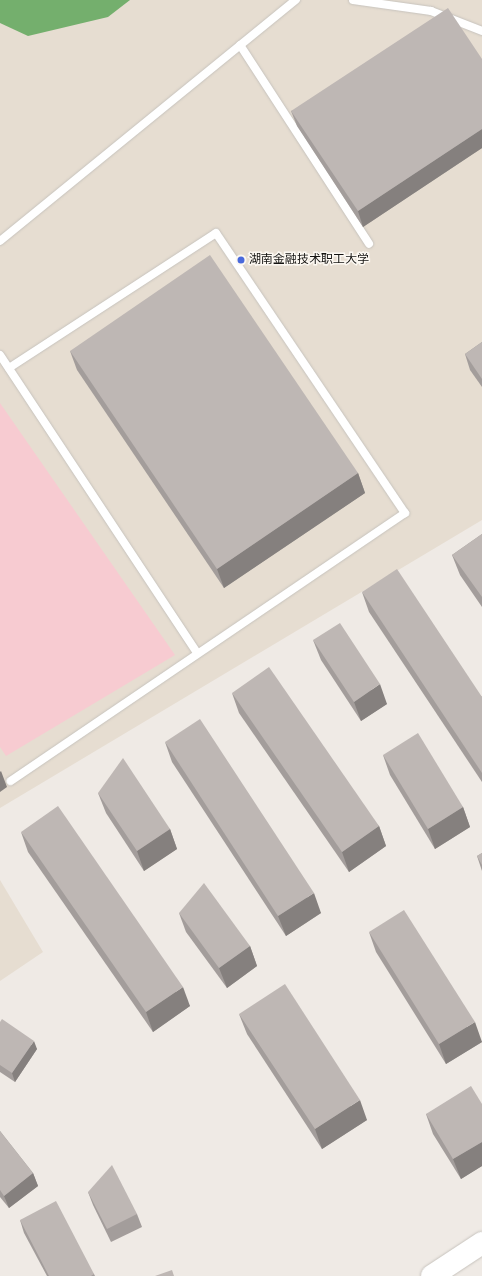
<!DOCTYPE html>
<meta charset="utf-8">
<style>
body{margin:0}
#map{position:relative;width:482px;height:1276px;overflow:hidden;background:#efeae5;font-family:"Crimson Pro","Noto Sans SC",serif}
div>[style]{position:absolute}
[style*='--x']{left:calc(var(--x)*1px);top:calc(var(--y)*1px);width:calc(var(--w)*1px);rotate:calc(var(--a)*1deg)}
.built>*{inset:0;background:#e6ddd1}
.green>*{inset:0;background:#f7cbd1}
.water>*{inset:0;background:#74af6d}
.roads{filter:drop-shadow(0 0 1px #c7c3bd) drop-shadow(0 0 1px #c7c3bd)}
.lane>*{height:8px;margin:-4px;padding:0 4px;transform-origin:4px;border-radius:4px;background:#fff}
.secondary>*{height:22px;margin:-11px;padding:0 11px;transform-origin:11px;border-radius:11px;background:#fff}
.wall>*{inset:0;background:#a39d9b}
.shaded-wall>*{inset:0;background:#85807e}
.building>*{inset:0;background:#beb7b4}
.dots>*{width:11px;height:11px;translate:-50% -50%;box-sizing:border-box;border:2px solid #fcf8f2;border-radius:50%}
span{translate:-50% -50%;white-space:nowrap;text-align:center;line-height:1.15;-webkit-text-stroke:3px #fcf8f2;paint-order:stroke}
.poi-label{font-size:12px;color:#131210}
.left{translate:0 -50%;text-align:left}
</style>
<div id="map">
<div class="built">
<div style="clip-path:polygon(0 0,482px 0,482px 520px,0 808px)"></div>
<div style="clip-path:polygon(0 880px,43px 952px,0 981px)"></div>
</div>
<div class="green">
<div style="clip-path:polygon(0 403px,175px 655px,6px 756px,0 747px)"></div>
</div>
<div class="water">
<div style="clip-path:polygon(0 0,130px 0,108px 17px,28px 36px,0 23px)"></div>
</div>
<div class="roads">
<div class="lane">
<div style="--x:353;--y:0;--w:79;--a:8"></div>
<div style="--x:431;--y:11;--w:55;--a:21.4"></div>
<div style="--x:240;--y:45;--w:237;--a:57"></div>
<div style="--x:0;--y:241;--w:382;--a:-39.2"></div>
<div style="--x:0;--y:355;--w:357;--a:56.5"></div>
<div style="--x:9;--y:368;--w:247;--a:-33.1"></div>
<div style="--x:216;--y:233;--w:338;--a:56"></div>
<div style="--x:405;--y:513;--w:477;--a:145.8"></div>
</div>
<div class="secondary">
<div style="--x:432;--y:1276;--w:60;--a:-33.4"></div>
</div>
</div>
<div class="wall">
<div style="clip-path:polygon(482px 59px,482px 148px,363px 227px,297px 126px,291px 111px)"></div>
<div style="clip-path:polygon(482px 342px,482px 387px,470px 370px,465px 354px)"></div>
<div style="clip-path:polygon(70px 351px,358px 473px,365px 493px,224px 588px,77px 370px)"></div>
<div style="clip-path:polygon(482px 534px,482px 607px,460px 575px,452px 555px)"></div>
<div style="clip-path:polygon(362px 592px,482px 697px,482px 782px,369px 612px)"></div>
<div style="clip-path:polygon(313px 640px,387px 704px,361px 721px,321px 660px)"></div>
<div style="clip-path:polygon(232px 693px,379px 826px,386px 846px,349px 872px,239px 713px)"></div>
<div style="clip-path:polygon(165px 742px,321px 913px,286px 936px,172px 762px)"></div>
<div style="clip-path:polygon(383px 755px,463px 807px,470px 827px,435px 849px,390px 775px)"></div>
<div style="clip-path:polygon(98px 793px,170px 829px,177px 849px,144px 871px,106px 813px)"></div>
<div style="clip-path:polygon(21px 832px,190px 1006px,153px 1032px,28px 852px)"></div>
<div style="clip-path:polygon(482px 853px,482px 871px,477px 856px)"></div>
<div style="clip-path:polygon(179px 913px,250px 946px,257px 966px,227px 988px,186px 932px)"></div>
<div style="clip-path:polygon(369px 932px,482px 1042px,446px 1064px,376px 952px)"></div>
<div style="clip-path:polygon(239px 1014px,367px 1120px,322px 1149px,247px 1034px)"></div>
<div style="clip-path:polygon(0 1022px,37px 1049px,15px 1082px,0 1072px)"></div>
<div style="clip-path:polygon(482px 1104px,482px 1166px,461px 1179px,433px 1134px,426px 1114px)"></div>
<div style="clip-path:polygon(0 1131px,33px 1173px,38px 1186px,9px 1208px,0 1197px)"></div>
<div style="clip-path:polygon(88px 1192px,137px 1214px,142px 1227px,111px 1242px,93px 1205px)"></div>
<div style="clip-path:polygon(20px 1220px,94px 1274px,95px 1276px,47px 1276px,24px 1233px)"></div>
</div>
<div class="shaded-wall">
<div style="clip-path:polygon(482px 129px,482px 148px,363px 227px,358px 211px)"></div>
<div style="clip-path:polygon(358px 473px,365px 493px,224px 588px,217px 569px)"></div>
<div style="clip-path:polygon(380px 684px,387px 704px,361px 721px,354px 702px)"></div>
<div style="clip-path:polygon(1px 771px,7px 787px,0 792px,0 772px)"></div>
<div style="clip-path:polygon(463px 807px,470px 827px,435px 849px,428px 829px)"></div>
<div style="clip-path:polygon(379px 826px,386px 846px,349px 872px,342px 852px)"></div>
<div style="clip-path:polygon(170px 829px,177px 849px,144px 871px,137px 851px)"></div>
<div style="clip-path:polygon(314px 893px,321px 913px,286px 936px,278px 916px)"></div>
<div style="clip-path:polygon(250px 946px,257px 966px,227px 988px,219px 968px)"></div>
<div style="clip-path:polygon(183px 987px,190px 1006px,153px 1032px,146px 1012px)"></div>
<div style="clip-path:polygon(475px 1022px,482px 1042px,446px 1064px,439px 1044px)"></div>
<div style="clip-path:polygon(34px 1041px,37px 1049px,15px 1082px,12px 1073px)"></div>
<div style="clip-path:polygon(360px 1100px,367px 1120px,322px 1149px,315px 1129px)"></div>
<div style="clip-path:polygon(482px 1142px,482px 1166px,461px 1179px,453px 1159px)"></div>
<div style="clip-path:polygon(33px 1173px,38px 1186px,9px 1208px,4px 1196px)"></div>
</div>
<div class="building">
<div style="clip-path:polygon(448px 8px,482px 59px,482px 129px,358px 211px,291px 111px)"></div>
<div style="clip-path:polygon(210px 255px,358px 473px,217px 569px,70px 351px)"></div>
<div style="clip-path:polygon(482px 342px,482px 379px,465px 354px)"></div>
<div style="clip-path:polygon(482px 534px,482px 597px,452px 555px)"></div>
<div style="clip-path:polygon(397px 569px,482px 697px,482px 773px,362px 592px)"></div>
<div style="clip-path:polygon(340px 623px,380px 684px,354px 702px,313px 640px)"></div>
<div style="clip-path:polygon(269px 667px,379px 826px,342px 852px,232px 693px)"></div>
<div style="clip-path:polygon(200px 719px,314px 893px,278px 916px,165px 742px)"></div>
<div style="clip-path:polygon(418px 733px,463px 807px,428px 829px,383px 755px)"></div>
<div style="clip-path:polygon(123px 758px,170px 829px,137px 851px,98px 793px)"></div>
<div style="clip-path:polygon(58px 806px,183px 987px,146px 1012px,21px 832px)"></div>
<div style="clip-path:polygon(482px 853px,482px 865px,477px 856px)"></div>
<div style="clip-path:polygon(204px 883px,250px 946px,219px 968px,179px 913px)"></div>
<div style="clip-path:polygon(404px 910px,475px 1022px,439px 1044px,369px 932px)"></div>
<div style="clip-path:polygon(285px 984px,360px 1100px,315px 1129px,239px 1014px)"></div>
<div style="clip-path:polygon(2px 1019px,34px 1041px,12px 1073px,0 1065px,0 1022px)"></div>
<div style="clip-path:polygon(471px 1086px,482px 1104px,482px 1142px,453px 1159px,426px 1114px)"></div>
<div style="clip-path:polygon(0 1131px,33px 1173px,4px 1196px,0 1190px)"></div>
<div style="clip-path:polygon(112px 1165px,137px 1214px,107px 1229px,88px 1192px)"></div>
<div style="clip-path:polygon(56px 1201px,94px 1274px,91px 1276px,49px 1276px,20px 1220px)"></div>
<div style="clip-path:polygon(172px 1270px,174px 1276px,155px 1276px)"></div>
</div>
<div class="dots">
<div style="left:241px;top:260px;background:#4969dc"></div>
</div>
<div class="poi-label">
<span class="left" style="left:249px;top:260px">湖南金融技术职工大学</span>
</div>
</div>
